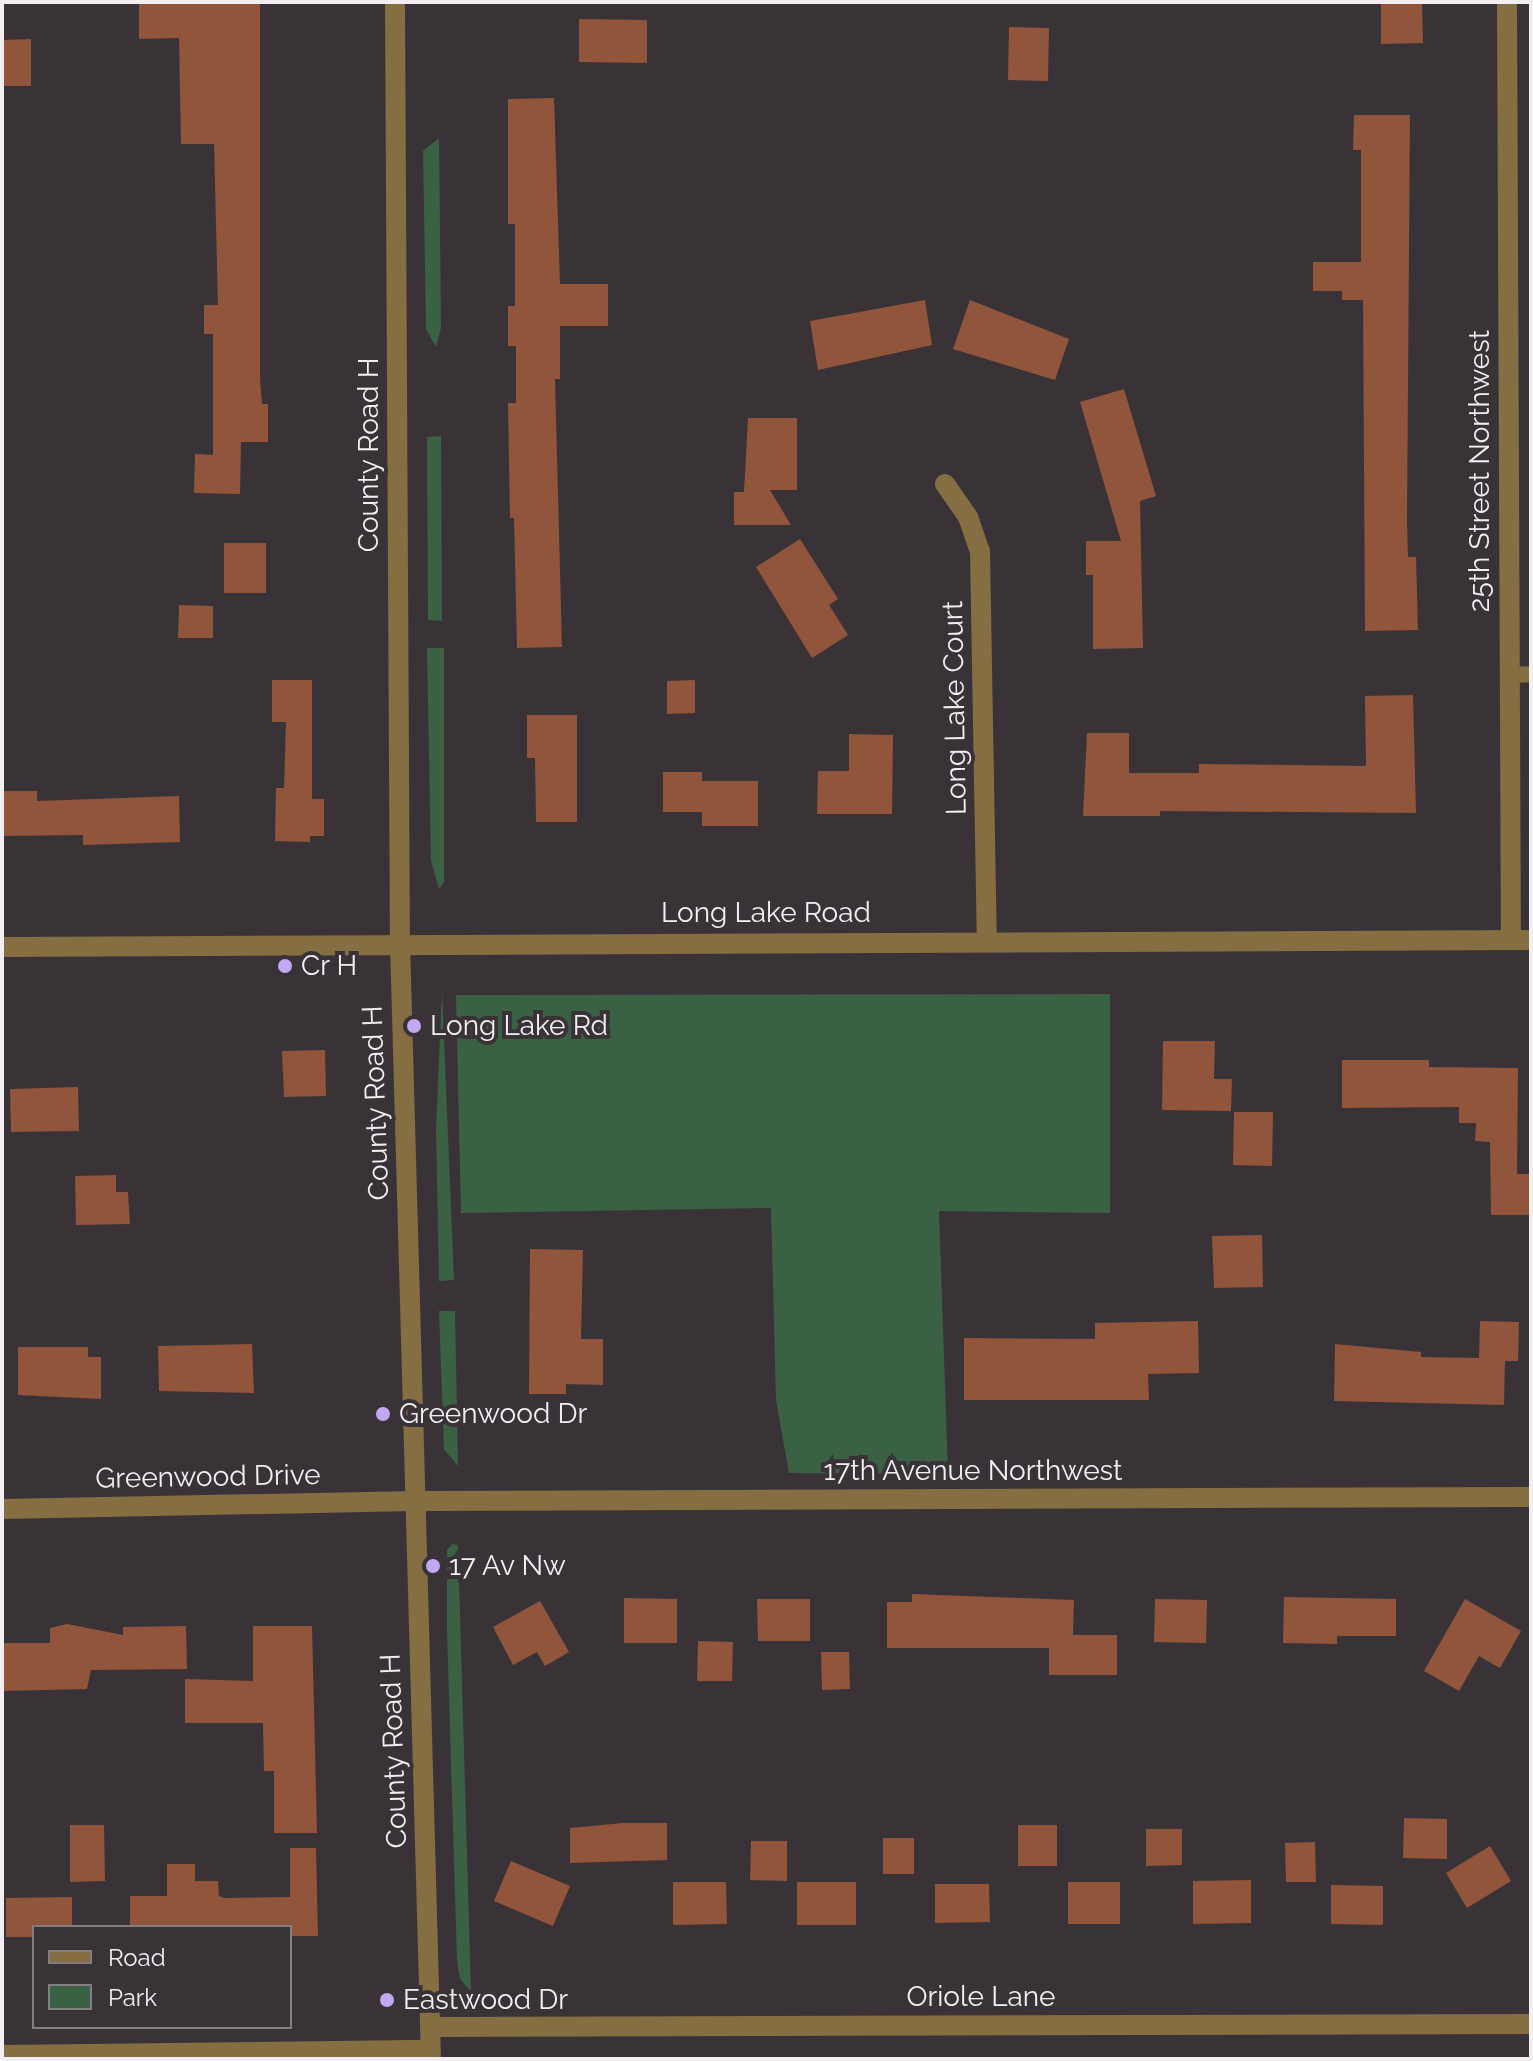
<!DOCTYPE html>
<style>
body{margin:0}
#map{position:relative;width:1533px;height:2061px;overflow:hidden;background:#393338;font-family:Raleway,sans-serif}
div>[style]{position:absolute}
[style*='--x']{left:calc(var(--x)*1px);top:calc(var(--y)*1px);width:calc(var(--w)*1px);rotate:calc(var(--a)*1deg)}
.green>*{inset:0;background:#3b6144}
.building>*{inset:0;background:#90553a}
.service>*{height:16px;margin:-8px;padding:0 8px;transform-origin:8px;border-radius:8px;background:#846e42}
.minor>*{height:20px;margin:-10px;padding:0 10px;transform-origin:10px;border-radius:10px;background:#846e42}
.tertiary>*{height:20px;margin:-10px;padding:0 10px;transform-origin:10px;border-radius:10px;background:#846e42}
.dots>*{width:22px;height:22px;translate:-50% -50%;box-sizing:border-box;border:4px solid #393338;border-radius:50%}
span{translate:-50% -50%;white-space:nowrap;text-align:center;line-height:1.15;-webkit-text-stroke:8px #393338;paint-order:stroke}
.street-label{font-size:28px;color:#f2eef2}
.poi-label{font-size:28px;color:#f2eef2}
.left{translate:0 -50%;text-align:left}
.frame{position:absolute;inset:0;border:4px solid #f2eef2;pointer-events:none}
.legend{position:absolute;left:32px;top:1925px;width:260px;height:104px;box-sizing:border-box;background:#393338;border:2px solid #837e82;margin:0;padding:10px 14px;list-style:none;font-size:24px;color:#f2eef2}
.legend li{display:flex;align-items:center;gap:16px;height:40px}
.legend b{width:40px;border:2px solid #837e82}
</style>
<div id="map">
<div class="green">
<div style="clip-path:polygon(439px 138px,441px 328px,436px 347px,426px 329px,423px 151px)"></div>
<div style="clip-path:polygon(441px 436px,442px 621px,428px 620px,427px 437px)"></div>
<div style="clip-path:polygon(427px 648px,444px 648px,444px 882px,439px 889px,431px 861px)"></div>
<div style="clip-path:polygon(442px 991px,454px 1280px,439px 1281px,436px 1128px)"></div>
<div style="clip-path:polygon(1110px 994px,1110px 1213px,939px 1211px,948px 1474px,789px 1473px,776px 1400px,771px 1208px,461px 1213px,456px 995px)"></div>
<div style="clip-path:polygon(439px 1311px,455px 1311px,458px 1466px,444px 1449px)"></div>
<div style="clip-path:polygon(452px 1544px,458px 1545px,471px 1992px,460px 1979px,457px 1960px,447px 1630px,447px 1550px)"></div>
</div>
<div class="building">
<div style="clip-path:polygon(139px 2px,260px 2px,260px 379px,262px 404px,268px 404px,268px 442px,241px 442px,240px 494px,194px 493px,195px 454px,213px 455px,213px 334px,204px 334px,204px 305px,218px 305px,214px 144px,181px 144px,179px 38px,139px 39px)"></div>
<div style="clip-path:polygon(1381px 2px,1422px 2px,1423px 43px,1381px 44px)"></div>
<div style="clip-path:polygon(579px 19px,647px 20px,647px 63px,579px 62px)"></div>
<div style="clip-path:polygon(1009px 27px,1049px 28px,1048px 81px,1008px 80px)"></div>
<div style="clip-path:polygon(31px 39px,31px 86px,2px 86px,2px 40px)"></div>
<div style="clip-path:polygon(554px 98px,560px 284px,608px 284px,608px 326px,560px 326px,560px 379px,555px 379px,562px 647px,517px 648px,514px 518px,510px 518px,508px 403px,516px 403px,516px 346px,508px 346px,508px 306px,515px 306px,515px 224px,508px 224px,508px 99px)"></div>
<div style="clip-path:polygon(1354px 115px,1410px 115px,1407px 522px,1408px 557px,1416px 557px,1418px 630px,1365px 631px,1363px 300px,1342px 300px,1342px 291px,1313px 291px,1313px 262px,1361px 262px,1361px 150px,1353px 150px)"></div>
<div style="clip-path:polygon(925px 300px,932px 345px,818px 370px,810px 321px)"></div>
<div style="clip-path:polygon(970px 300px,1069px 339px,1055px 380px,953px 349px)"></div>
<div style="clip-path:polygon(1124px 389px,1156px 496px,1140px 501px,1143px 648px,1093px 649px,1093px 575px,1086px 575px,1086px 541px,1121px 541px,1080px 402px)"></div>
<div style="clip-path:polygon(748px 418px,797px 418px,797px 490px,770px 490px,791px 525px,734px 525px,734px 492px,744px 492px)"></div>
<div style="clip-path:polygon(800px 539px,838px 599px,829px 605px,848px 635px,812px 658px,756px 567px)"></div>
<div style="clip-path:polygon(224px 543px,266px 543px,266px 593px,224px 593px)"></div>
<div style="clip-path:polygon(179px 605px,213px 606px,213px 638px,178px 638px)"></div>
<div style="clip-path:polygon(272px 680px,312px 680px,312px 799px,324px 799px,324px 836px,310px 836px,310px 842px,275px 841px,276px 788px,284px 788px,286px 722px,272px 722px)"></div>
<div style="clip-path:polygon(695px 680px,695px 713px,667px 714px,667px 681px)"></div>
<div style="clip-path:polygon(1413px 695px,1416px 813px,1160px 811px,1160px 816px,1083px 816px,1087px 733px,1129px 733px,1129px 773px,1199px 773px,1199px 764px,1366px 766px,1365px 696px)"></div>
<div style="clip-path:polygon(527px 715px,577px 715px,577px 822px,536px 822px,535px 758px,527px 758px)"></div>
<div style="clip-path:polygon(849px 734px,893px 735px,892px 814px,817px 814px,818px 771px,849px 771px)"></div>
<div style="clip-path:polygon(663px 772px,702px 772px,702px 781px,758px 781px,758px 826px,702px 826px,702px 812px,663px 812px)"></div>
<div style="clip-path:polygon(2px 791px,37px 791px,37px 801px,179px 796px,180px 842px,83px 845px,83px 835px,2px 836px)"></div>
<div style="clip-path:polygon(1163px 1041px,1215px 1041px,1214px 1079px,1232px 1079px,1231px 1111px,1162px 1110px)"></div>
<div style="clip-path:polygon(325px 1050px,326px 1096px,284px 1097px,282px 1051px)"></div>
<div style="clip-path:polygon(1342px 1060px,1429px 1060px,1429px 1067px,1518px 1068px,1517px 1174px,1531px 1174px,1531px 1215px,1491px 1215px,1490px 1142px,1475px 1141px,1476px 1123px,1459px 1123px,1459px 1107px,1342px 1108px)"></div>
<div style="clip-path:polygon(78px 1087px,79px 1131px,11px 1132px,10px 1089px)"></div>
<div style="clip-path:polygon(1234px 1112px,1273px 1112px,1272px 1166px,1233px 1165px)"></div>
<div style="clip-path:polygon(116px 1175px,116px 1192px,128px 1192px,130px 1224px,76px 1225px,75px 1176px)"></div>
<div style="clip-path:polygon(1262px 1235px,1263px 1287px,1214px 1288px,1212px 1236px)"></div>
<div style="clip-path:polygon(530px 1249px,583px 1250px,581px 1339px,603px 1339px,603px 1385px,566px 1384px,566px 1394px,529px 1394px)"></div>
<div style="clip-path:polygon(1198px 1321px,1199px 1373px,1148px 1374px,1149px 1400px,964px 1400px,964px 1338px,1095px 1339px,1095px 1323px)"></div>
<div style="clip-path:polygon(1480px 1321px,1519px 1322px,1518px 1361px,1505px 1361px,1504px 1405px,1334px 1401px,1335px 1344px,1421px 1352px,1421px 1357px,1479px 1358px)"></div>
<div style="clip-path:polygon(252px 1344px,254px 1393px,159px 1391px,158px 1346px)"></div>
<div style="clip-path:polygon(18px 1347px,88px 1347px,88px 1357px,101px 1357px,101px 1399px,18px 1395px)"></div>
<div style="clip-path:polygon(912px 1594px,1074px 1600px,1073px 1635px,1117px 1635px,1117px 1675px,1049px 1675px,1049px 1648px,887px 1648px,887px 1602px,912px 1602px)"></div>
<div style="clip-path:polygon(1284px 1597px,1396px 1599px,1396px 1636px,1337px 1636px,1337px 1644px,1283px 1643px)"></div>
<div style="clip-path:polygon(624px 1598px,677px 1599px,677px 1643px,624px 1643px)"></div>
<div style="clip-path:polygon(757px 1599px,810px 1599px,810px 1641px,758px 1641px)"></div>
<div style="clip-path:polygon(1155px 1599px,1207px 1600px,1206px 1643px,1154px 1642px)"></div>
<div style="clip-path:polygon(1465px 1599px,1521px 1631px,1500px 1668px,1479px 1656px,1459px 1691px,1424px 1671px)"></div>
<div style="clip-path:polygon(540px 1601px,569px 1652px,545px 1666px,537px 1652px,513px 1665px,493px 1627px)"></div>
<div style="clip-path:polygon(67px 1624px,123px 1635px,123px 1627px,186px 1626px,187px 1669px,91px 1670px,87px 1689px,2px 1691px,2px 1643px,50px 1643px,50px 1628px)"></div>
<div style="clip-path:polygon(253px 1626px,312px 1626px,317px 1833px,274px 1833px,274px 1771px,264px 1771px,263px 1723px,185px 1723px,185px 1679px,253px 1681px)"></div>
<div style="clip-path:polygon(698px 1641px,733px 1642px,732px 1681px,697px 1681px)"></div>
<div style="clip-path:polygon(821px 1652px,849px 1652px,850px 1689px,822px 1690px)"></div>
<div style="clip-path:polygon(1404px 1818px,1447px 1819px,1447px 1859px,1403px 1858px)"></div>
<div style="clip-path:polygon(623px 1823px,667px 1823px,667px 1860px,570px 1863px,570px 1828px)"></div>
<div style="clip-path:polygon(70px 1825px,104px 1825px,105px 1881px,70px 1882px)"></div>
<div style="clip-path:polygon(1018px 1825px,1057px 1825px,1057px 1866px,1018px 1866px)"></div>
<div style="clip-path:polygon(1146px 1829px,1182px 1829px,1182px 1865px,1146px 1866px)"></div>
<div style="clip-path:polygon(883px 1838px,914px 1838px,914px 1874px,883px 1874px)"></div>
<div style="clip-path:polygon(751px 1841px,787px 1841px,787px 1881px,750px 1880px)"></div>
<div style="clip-path:polygon(1315px 1842px,1316px 1882px,1286px 1882px,1285px 1843px)"></div>
<div style="clip-path:polygon(1490px 1846px,1511px 1881px,1467px 1908px,1446px 1873px)"></div>
<div style="clip-path:polygon(290px 1848px,316px 1848px,318px 1936px,290px 1936px,290px 1927px,130px 1927px,130px 1896px,167px 1896px,167px 1864px,195px 1864px,195px 1881px,218px 1881px,219px 1896px,224px 1898px,290px 1897px)"></div>
<div style="clip-path:polygon(511px 1861px,570px 1886px,553px 1926px,494px 1901px)"></div>
<div style="clip-path:polygon(1251px 1880px,1251px 1923px,1193px 1924px,1193px 1881px)"></div>
<div style="clip-path:polygon(673px 1882px,726px 1882px,727px 1924px,673px 1925px)"></div>
<div style="clip-path:polygon(797px 1882px,856px 1882px,856px 1925px,797px 1925px)"></div>
<div style="clip-path:polygon(1068px 1882px,1120px 1882px,1120px 1924px,1068px 1924px)"></div>
<div style="clip-path:polygon(935px 1884px,989px 1884px,990px 1922px,935px 1923px)"></div>
<div style="clip-path:polygon(1331px 1885px,1383px 1886px,1383px 1925px,1331px 1924px)"></div>
<div style="clip-path:polygon(72px 1897px,72px 1927px,34px 1927px,34px 1937px,6px 1937px,6px 1898px)"></div>
</div>
<div class="service">
<div style="--x:1508;--y:675;--w:23;--a:-2"></div>
</div>
<div class="minor">
<div style="--x:1507;--y:2;--w:938;--a:89.76"></div>
<div style="--x:945;--y:484;--w:40;--a:55.1"></div>
<div style="--x:968;--y:517;--w:36;--a:71"></div>
<div style="--x:980;--y:551;--w:390;--a:89"></div>
<div style="--x:2;--y:1509;--w:413;--a:-1.1"></div>
<div style="--x:415;--y:1501;--w:1116;--a:-0.21"></div>
<div style="--x:430;--y:2027;--w:1101;--a:-0.16"></div>
<div style="--x:2;--y:2055;--w:428;--a:-0.7"></div>
</div>
<div class="tertiary">
<div style="--x:395;--y:2;--w:940;--a:89.7"></div>
<div style="--x:400;--y:942;--w:1117;--a:88.41"></div>
<div style="--x:2;--y:947;--w:1529;--a:-0.26"></div>
</div>
<div class="dots">
<div style="left:285px;top:966px;background:#c2a8f2"></div>
<div style="left:414px;top:1026px;background:#c2a8f2"></div>
<div style="left:383px;top:1414px;background:#c2a8f2"></div>
<div style="left:433px;top:1566px;background:#c2a8f2"></div>
<div style="left:387px;top:2000px;background:#c2a8f2"></div>
</div>
<div class="street-label">
<span style="left:369px;top:455px;rotate:-90deg">County Road H</span>
<span style="left:1480px;top:471px;rotate:-90deg">25th Street Northwest</span>
<span style="left:955px;top:708px;rotate:-91deg">Long Lake Court</span>
<span style="left:766px;top:913px">Long Lake Road</span>
<span style="left:376px;top:1103px;rotate:-92deg">County Road H</span>
<span style="left:973px;top:1471px">17th Avenue Northwest</span>
<span style="left:208px;top:1477px;rotate:-1deg">Greenwood Drive</span>
<span style="left:394px;top:1751px;rotate:-92deg">County Road H</span>
<span style="left:981px;top:1997px">Oriole Lane</span>
</div>
<div class="poi-label">
<span class="left" style="left:301px;top:966px">Cr H</span>
<span class="left" style="left:430px;top:1026px">Long Lake Rd</span>
<span class="left" style="left:399px;top:1414px">Greenwood Dr</span>
<span class="left" style="left:449px;top:1566px">17 Av Nw</span>
<span class="left" style="left:403px;top:2000px">Eastwood Dr</span>
</div>
<div class="frame"></div>
<ul class="legend">
<li><b style="height:10px;background:#846e42"></b>Road</li>
<li><b style="height:22px;background:#3b6144"></b>Park</li>
</ul>
</div>
